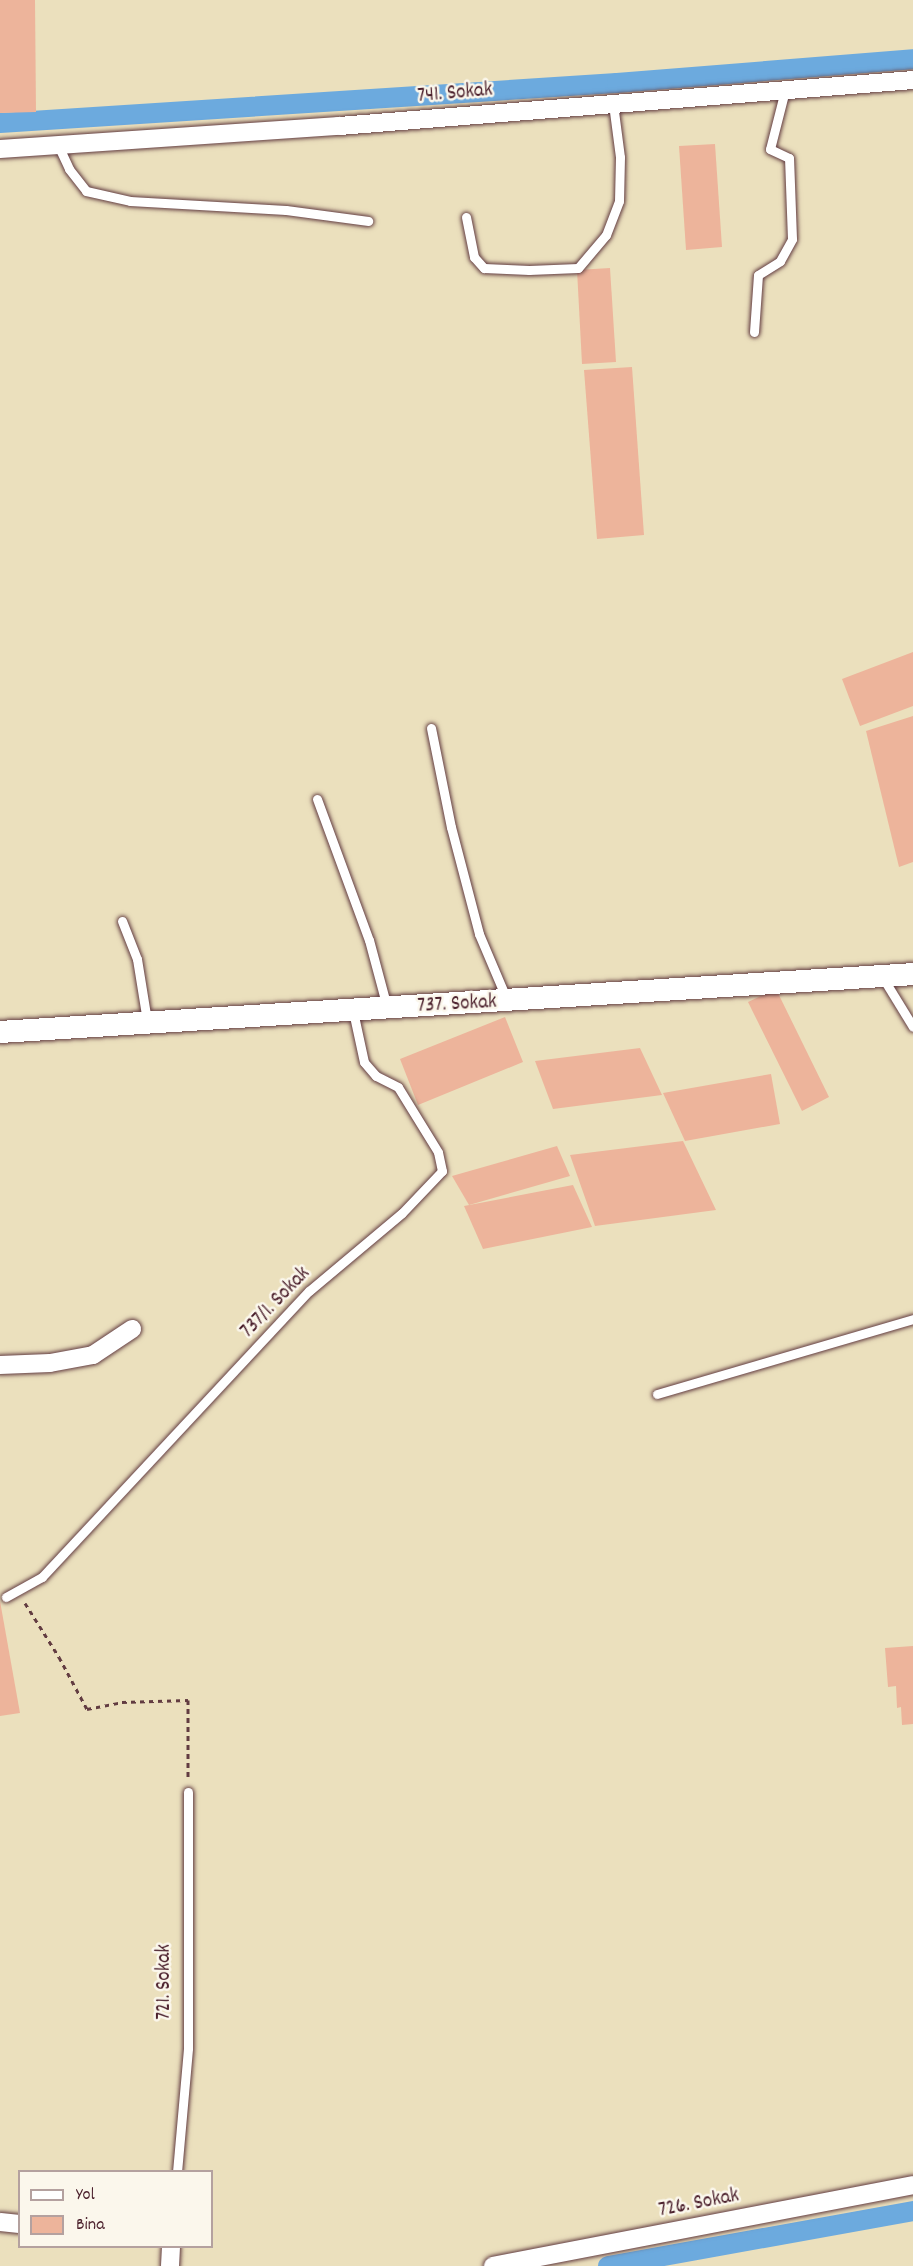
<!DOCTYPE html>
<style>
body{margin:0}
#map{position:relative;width:913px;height:2266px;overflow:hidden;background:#ebe0bd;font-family:Dekko,sans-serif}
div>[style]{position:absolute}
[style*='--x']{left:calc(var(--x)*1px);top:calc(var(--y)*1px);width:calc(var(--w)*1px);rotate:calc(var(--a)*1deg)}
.canal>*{height:20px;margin:-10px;padding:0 10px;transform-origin:10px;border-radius:10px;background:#6caade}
.building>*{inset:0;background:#edb49b}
.path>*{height:3px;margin-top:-1.5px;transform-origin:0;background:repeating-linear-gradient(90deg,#623c41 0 4.5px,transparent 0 9px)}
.roads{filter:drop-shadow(0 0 2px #623c41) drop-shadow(0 0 2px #623c41)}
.service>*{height:9px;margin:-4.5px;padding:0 4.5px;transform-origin:4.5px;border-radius:4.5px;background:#fff}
.minor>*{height:18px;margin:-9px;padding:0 9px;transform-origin:9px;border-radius:9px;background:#fff}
.tertiary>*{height:22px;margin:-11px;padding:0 11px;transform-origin:11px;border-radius:11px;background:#fff}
span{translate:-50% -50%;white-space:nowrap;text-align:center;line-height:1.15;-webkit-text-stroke:5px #fbf7ec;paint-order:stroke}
.street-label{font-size:21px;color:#4a1f2b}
.legend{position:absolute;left:18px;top:2170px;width:195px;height:78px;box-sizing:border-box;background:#fbf7ec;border:2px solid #b4a19f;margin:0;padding:8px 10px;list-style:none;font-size:18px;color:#4a1f2b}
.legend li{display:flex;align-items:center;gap:12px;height:30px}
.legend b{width:30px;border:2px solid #b4a19f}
</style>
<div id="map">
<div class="canal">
<div style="--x:0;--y:123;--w:618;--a:-3.71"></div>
<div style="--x:617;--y:83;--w:297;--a:-4.6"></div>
<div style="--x:608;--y:2266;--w:310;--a:-10.2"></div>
</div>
<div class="building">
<div style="clip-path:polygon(0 0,35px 0,36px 112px,0 113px)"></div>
<div style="clip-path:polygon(715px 144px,722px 247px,686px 250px,679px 146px)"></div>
<div style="clip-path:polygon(610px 268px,616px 362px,582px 364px,577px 270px)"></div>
<div style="clip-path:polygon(632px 367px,644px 535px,597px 539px,584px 370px)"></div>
<div style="clip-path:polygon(913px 652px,913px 706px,860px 726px,842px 679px)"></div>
<div style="clip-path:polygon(913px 716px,913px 862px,899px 867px,866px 731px)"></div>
<div style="clip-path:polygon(776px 989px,829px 1097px,802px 1111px,748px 1002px)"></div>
<div style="clip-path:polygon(505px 1017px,523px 1062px,418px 1105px,400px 1059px)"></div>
<div style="clip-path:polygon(640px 1048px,662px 1095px,553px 1109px,535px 1061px)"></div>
<div style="clip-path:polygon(771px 1074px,780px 1124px,685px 1141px,663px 1093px)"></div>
<div style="clip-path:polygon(683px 1141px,716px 1210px,595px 1226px,570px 1155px)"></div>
<div style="clip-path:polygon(557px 1146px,570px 1176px,469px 1205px,452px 1176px)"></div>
<div style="clip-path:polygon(573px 1185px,592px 1227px,483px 1249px,464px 1206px)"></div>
<div style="clip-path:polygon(0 1601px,20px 1713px,0 1716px)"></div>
<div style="clip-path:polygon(913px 1646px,913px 1724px,902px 1725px,901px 1707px,897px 1708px,896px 1686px,888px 1687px,885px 1648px)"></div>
</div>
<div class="path">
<div style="--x:25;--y:1603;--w:64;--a:57.8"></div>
<div style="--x:59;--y:1657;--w:59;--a:61.7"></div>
<div style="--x:87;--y:1709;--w:36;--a:-11"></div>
<div style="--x:122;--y:1702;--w:66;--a:-1.7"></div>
<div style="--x:188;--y:1700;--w:78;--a:90"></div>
</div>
<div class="roads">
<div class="service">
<div style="--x:58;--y:145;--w:26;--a:65"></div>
<div style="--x:69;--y:169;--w:28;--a:52"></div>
<div style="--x:86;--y:191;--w:45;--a:12.8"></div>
<div style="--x:130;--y:201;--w:156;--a:3.3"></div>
<div style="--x:286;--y:210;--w:83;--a:7.6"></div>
<div style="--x:466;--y:217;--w:41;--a:78.7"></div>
<div style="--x:474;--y:257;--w:15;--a:48"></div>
<div style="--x:484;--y:268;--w:45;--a:2.5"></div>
<div style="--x:529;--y:270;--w:49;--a:-2.3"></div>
<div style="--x:578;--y:268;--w:43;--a:-49.7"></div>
<div style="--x:606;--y:235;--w:36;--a:-69"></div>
<div style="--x:619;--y:201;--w:44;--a:-88.7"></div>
<div style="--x:620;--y:157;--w:53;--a:-97.5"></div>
<div style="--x:754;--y:332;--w:57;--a:-86"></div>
<div style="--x:758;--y:275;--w:26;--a:-32"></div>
<div style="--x:780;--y:261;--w:25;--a:-61"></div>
<div style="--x:792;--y:239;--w:81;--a:-92.1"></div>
<div style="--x:789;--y:158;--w:21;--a:-155"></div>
<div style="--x:770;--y:149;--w:61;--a:-75.7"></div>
<div style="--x:431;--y:728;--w:101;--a:78.6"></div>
<div style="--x:451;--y:827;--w:111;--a:75.3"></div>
<div style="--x:479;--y:934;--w:72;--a:67"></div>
<div style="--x:317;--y:799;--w:150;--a:69.8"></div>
<div style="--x:369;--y:940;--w:69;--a:75"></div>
<div style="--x:122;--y:921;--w:41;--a:68.5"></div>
<div style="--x:137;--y:959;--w:63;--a:80.8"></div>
<div style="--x:883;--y:978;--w:57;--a:58.5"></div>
<div style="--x:657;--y:1394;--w:267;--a:-16.3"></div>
<div style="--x:6;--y:1597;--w:41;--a:-29.1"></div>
<div style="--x:42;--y:1577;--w:391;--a:-47"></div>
<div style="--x:309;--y:1291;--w:121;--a:-40"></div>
<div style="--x:402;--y:1213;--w:58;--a:-46.4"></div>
<div style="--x:442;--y:1171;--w:19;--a:-102"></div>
<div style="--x:438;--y:1152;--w:76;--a:-121.6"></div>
<div style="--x:398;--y:1087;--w:25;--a:-153"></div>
<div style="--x:376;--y:1076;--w:18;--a:-131"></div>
<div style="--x:364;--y:1062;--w:52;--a:-102.2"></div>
<div style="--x:177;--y:2172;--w:124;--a:-84.9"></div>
<div style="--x:188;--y:2048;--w:256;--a:-90"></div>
</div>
<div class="minor">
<div style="--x:0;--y:149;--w:340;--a:-3.9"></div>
<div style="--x:339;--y:126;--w:576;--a:-4.58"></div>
<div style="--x:0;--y:1365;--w:50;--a:-2.3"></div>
<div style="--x:50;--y:1363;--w:44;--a:-10.5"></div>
<div style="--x:93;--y:1355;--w:47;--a:-33.7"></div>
<div style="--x:0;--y:2222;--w:20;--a:6"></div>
<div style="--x:170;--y:2266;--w:20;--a:-87"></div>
<div style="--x:493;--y:2266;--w:428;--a:-10.9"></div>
</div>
<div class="tertiary">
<div style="--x:0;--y:1032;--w:915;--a:-3.63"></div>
</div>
</div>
<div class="street-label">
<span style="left:455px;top:94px;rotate:-5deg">741. Sokak</span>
<span style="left:457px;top:1005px;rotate:-3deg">737. Sokak</span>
<span style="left:276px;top:1303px;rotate:-46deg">737/1. Sokak</span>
<span style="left:165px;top:1982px;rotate:-90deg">721. Sokak</span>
<span style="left:699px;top:2204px;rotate:-11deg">726. Sokak</span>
</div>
<ul class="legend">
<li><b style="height:8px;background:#fff"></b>Yol</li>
<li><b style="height:16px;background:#edb49b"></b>Bina</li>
</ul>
</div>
